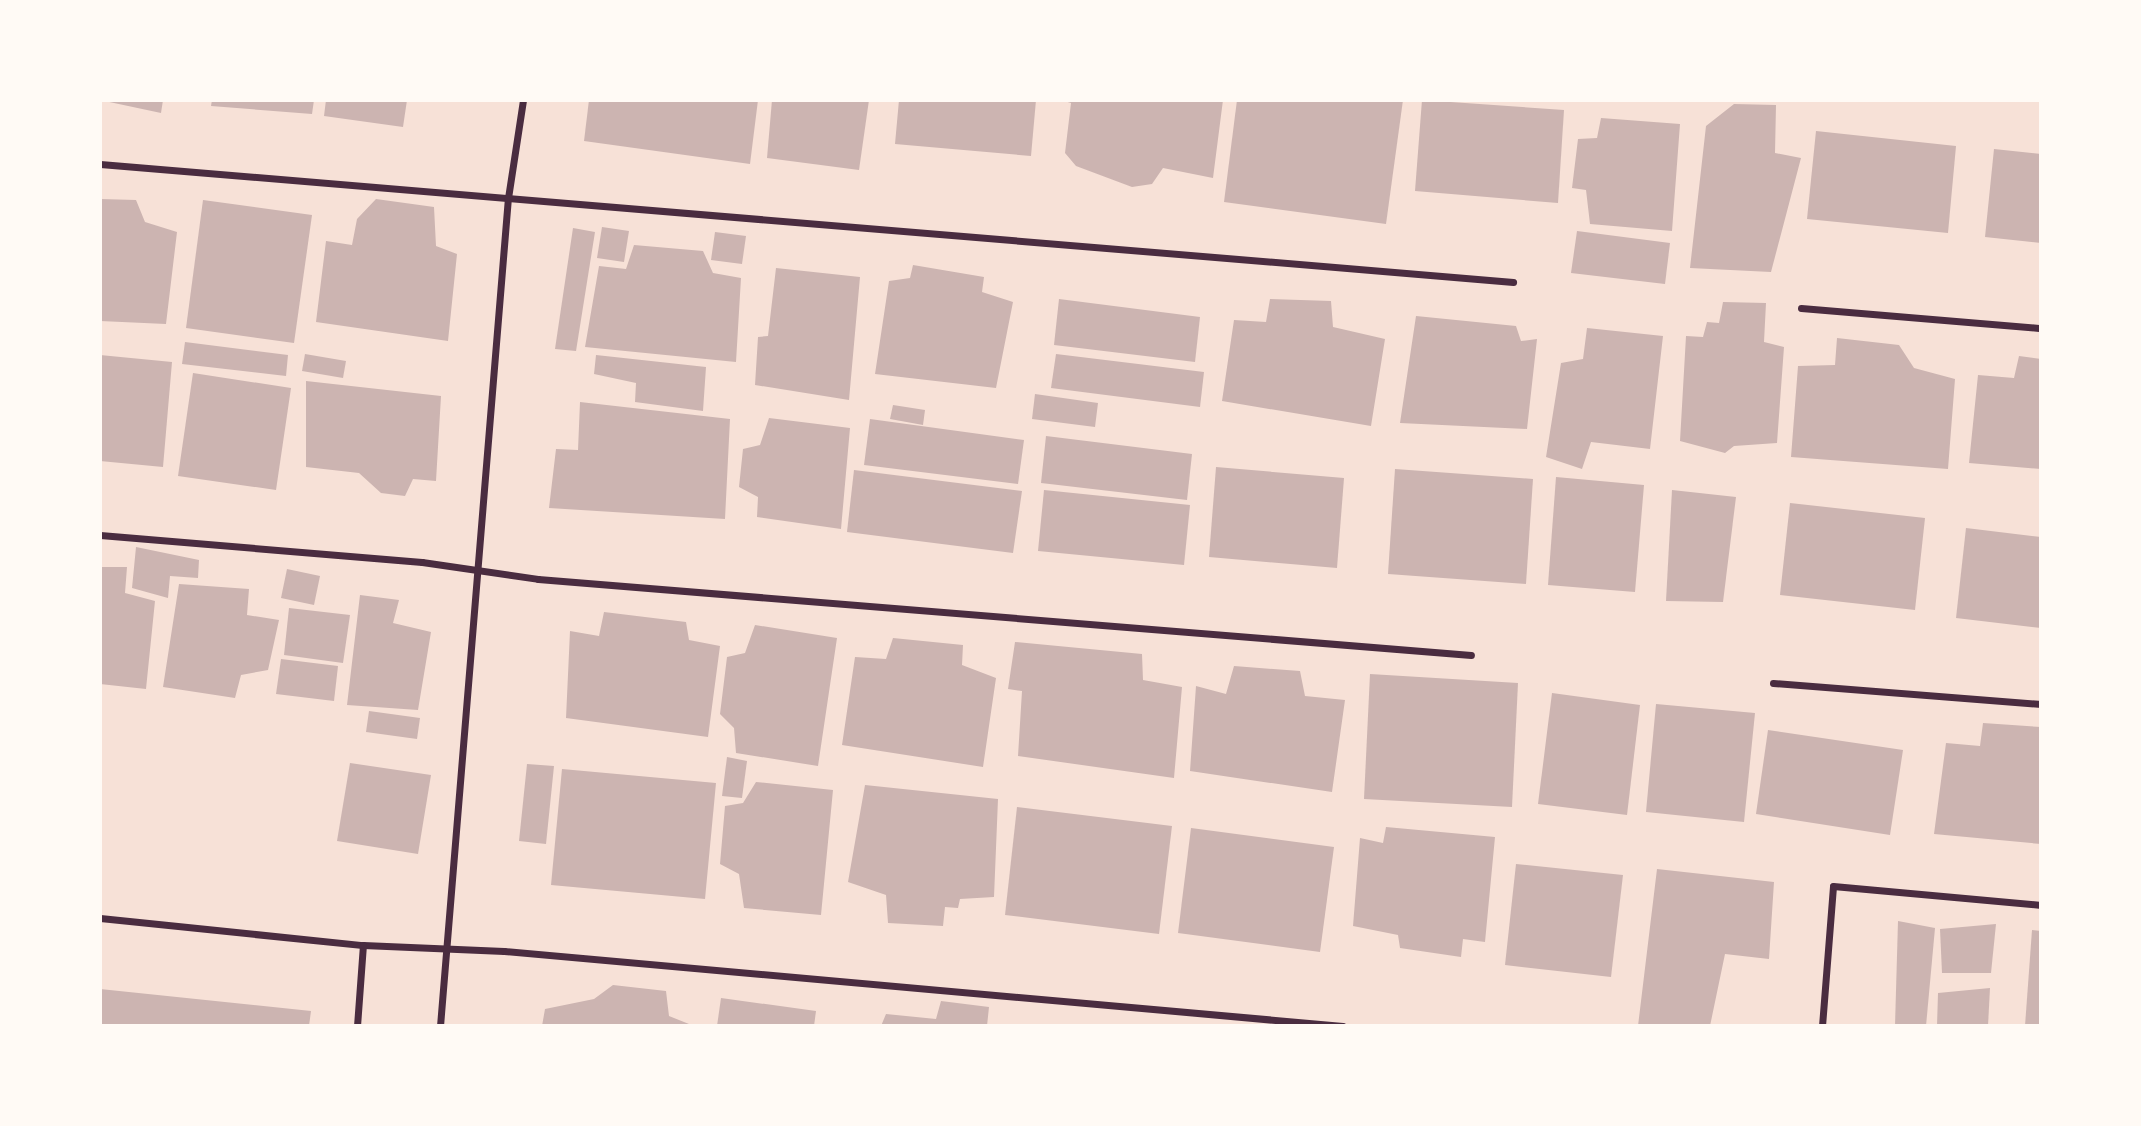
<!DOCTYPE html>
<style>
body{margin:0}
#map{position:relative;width:2141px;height:1126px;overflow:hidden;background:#f7e1d7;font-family:Poppins,sans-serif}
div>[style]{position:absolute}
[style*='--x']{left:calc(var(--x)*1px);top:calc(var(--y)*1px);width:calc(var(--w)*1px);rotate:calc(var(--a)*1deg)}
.building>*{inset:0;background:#ccb4b1}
.minor>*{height:7px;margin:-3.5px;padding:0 3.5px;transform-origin:3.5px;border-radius:3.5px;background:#4a2c40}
span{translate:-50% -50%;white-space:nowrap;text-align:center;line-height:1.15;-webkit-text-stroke:6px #fffaf5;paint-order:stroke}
.frame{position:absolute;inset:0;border:102px solid #fffaf5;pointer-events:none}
</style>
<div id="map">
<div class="building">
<div style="clip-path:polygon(100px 100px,163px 100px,161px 113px)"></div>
<div style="clip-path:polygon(212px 100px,314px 100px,312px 114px,211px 106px)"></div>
<div style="clip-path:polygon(326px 100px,407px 100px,403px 127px,324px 116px)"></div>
<div style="clip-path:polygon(589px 100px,758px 100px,750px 164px,584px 141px)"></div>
<div style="clip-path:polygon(772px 100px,869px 100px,859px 170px,767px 158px)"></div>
<div style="clip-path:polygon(899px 100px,1036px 100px,1031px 156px,895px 144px)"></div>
<div style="clip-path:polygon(1061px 100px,1223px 100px,1213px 178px,1163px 168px,1152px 184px,1132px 187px,1076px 166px,1065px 153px,1071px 103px)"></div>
<div style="clip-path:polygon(1237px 100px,1403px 100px,1386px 224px,1224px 202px)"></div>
<div style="clip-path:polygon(1422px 100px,1564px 110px,1558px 203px,1415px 191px)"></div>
<div style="clip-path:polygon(1734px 104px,1776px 105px,1775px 153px,1801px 158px,1771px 272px,1690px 268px,1706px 126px)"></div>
<div style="clip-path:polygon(1601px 118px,1680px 124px,1672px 231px,1590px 224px,1586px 190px,1572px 188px,1578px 139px,1597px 138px)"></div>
<div style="clip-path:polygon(1816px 131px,1956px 146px,1948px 233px,1807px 219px)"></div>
<div style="clip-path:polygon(1994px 149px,2041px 154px,2041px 243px,1985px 237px)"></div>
<div style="clip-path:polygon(100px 199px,136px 200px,145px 222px,177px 232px,166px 324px,100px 321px)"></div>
<div style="clip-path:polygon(376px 199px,434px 207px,436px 246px,457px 254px,448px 341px,316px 322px,326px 241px,352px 245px,357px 219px)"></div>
<div style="clip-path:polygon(203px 200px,312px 215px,294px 343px,186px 328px)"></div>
<div style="clip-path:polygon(602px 227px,629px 231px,624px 262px,597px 258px)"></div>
<div style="clip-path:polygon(573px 228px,595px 232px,576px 351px,555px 349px)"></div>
<div style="clip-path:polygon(1577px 231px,1670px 243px,1665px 284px,1571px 273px)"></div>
<div style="clip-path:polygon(715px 232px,746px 236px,742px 264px,711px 260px)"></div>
<div style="clip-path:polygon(634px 245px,703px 251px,713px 273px,741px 278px,736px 362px,585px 347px,599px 266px,626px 269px)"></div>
<div style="clip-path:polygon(913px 265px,984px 277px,982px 292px,1013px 302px,996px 388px,875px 374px,889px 281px,910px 278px)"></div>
<div style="clip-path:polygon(776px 268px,860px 277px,849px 400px,755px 385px,758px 337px,768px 336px)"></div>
<div style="clip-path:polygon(1059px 299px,1200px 317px,1195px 362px,1054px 345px)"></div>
<div style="clip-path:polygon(1270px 299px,1331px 301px,1333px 327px,1385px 339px,1371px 426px,1222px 401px,1234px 320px,1266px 322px)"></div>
<div style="clip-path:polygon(1723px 302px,1766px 303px,1764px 342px,1784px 347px,1777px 443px,1734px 446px,1725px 453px,1680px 441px,1686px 336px,1703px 337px,1707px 322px,1719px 323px)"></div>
<div style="clip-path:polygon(1416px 316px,1516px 326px,1521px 341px,1537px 339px,1527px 429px,1400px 423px)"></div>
<div style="clip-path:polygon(1587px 328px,1663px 336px,1650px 449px,1591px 442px,1582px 469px,1546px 457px,1561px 363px,1583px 359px)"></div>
<div style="clip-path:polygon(1837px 338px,1899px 345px,1914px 368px,1955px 379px,1948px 469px,1791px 457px,1798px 366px,1835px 365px)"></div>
<div style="clip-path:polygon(185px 342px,288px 355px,286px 376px,182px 364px)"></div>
<div style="clip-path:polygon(305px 354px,346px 361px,343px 378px,302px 371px)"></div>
<div style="clip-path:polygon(1056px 354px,1204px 372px,1200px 407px,1051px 388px)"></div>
<div style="clip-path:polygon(100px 355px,172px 362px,163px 467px,100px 461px)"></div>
<div style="clip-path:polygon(596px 355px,706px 367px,703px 411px,635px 402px,636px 383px,594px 374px)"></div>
<div style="clip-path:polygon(2019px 356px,2041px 359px,2041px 469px,1969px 463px,1978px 375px,2014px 378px)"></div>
<div style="clip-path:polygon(193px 373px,291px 388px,276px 490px,178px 476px)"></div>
<div style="clip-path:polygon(306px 381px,441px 396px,436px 481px,413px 479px,405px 496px,381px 493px,359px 473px,306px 467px)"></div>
<div style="clip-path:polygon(1035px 394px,1098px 403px,1095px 427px,1032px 419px)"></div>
<div style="clip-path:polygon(580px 402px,730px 419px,725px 519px,549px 508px,556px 449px,578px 450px)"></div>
<div style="clip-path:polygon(893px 405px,925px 410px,923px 425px,890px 419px)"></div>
<div style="clip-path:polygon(769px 418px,850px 428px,841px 529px,757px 517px,758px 497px,739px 487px,743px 449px,760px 445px)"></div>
<div style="clip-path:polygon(870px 419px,1024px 440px,1018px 484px,864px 465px)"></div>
<div style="clip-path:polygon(1046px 436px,1192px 454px,1187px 500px,1041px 483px)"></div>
<div style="clip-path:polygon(1216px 467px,1344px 478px,1337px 568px,1209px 557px)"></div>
<div style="clip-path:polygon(1395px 469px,1533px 479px,1526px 584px,1388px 574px)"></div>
<div style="clip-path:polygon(854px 470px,1022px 491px,1013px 553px,847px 532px)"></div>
<div style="clip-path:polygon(1556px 477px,1644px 485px,1635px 592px,1548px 585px)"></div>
<div style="clip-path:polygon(1044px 490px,1190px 505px,1184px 565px,1038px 551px)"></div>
<div style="clip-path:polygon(1672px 490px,1736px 497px,1723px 602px,1666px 601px)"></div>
<div style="clip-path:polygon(1790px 503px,1925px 518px,1915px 610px,1780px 595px)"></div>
<div style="clip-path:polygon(1966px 528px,2041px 537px,2041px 628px,1956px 618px)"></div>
<div style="clip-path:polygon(136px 547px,199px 560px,198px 578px,170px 576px,168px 598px,132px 588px)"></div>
<div style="clip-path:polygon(100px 567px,127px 567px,125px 593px,155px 601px,146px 689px,100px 684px)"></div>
<div style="clip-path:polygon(287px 569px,320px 576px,314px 605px,281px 598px)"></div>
<div style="clip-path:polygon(179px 584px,249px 589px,247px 615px,279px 620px,268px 670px,241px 675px,235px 698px,163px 687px)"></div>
<div style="clip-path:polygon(360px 595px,399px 600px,393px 623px,431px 632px,418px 710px,347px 705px)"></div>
<div style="clip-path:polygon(289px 608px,350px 615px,343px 663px,284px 655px)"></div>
<div style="clip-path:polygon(604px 612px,686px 622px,689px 640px,720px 646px,708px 737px,566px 718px,570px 631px,599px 636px)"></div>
<div style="clip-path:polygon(755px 625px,837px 638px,818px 766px,736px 753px,734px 728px,720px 714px,727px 657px,745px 653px)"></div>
<div style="clip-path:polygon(893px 638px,963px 645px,962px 665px,996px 678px,983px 767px,842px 745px,855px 657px,886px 659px)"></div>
<div style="clip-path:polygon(1015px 642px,1142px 654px,1143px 680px,1182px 687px,1174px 778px,1018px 756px,1022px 691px,1008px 689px)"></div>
<div style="clip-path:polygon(281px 659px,338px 666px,334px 701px,276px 694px)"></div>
<div style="clip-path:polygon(1234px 666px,1300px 671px,1305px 696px,1345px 700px,1332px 792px,1190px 771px,1196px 686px,1226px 694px)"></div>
<div style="clip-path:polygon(1370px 674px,1518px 683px,1512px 807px,1364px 799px)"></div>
<div style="clip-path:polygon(1552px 693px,1640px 705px,1627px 815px,1538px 804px)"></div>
<div style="clip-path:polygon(1656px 704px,1755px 713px,1744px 822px,1646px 812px)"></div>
<div style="clip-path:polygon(369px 711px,420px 718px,417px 739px,366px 732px)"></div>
<div style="clip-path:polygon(1983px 723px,2041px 727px,2041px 844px,1934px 834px,1946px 743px,1980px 746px)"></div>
<div style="clip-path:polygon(1768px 730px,1903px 750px,1890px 835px,1756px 814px)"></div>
<div style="clip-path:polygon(727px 757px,747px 761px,742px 798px,722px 796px)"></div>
<div style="clip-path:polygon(350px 763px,431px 775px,418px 854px,337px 841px)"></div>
<div style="clip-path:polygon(527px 764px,554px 766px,546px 844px,519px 841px)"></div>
<div style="clip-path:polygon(562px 769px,716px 783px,705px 899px,551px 885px)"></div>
<div style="clip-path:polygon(756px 782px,833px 790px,821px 915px,744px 908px,739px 874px,720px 864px,725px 806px,743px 803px)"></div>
<div style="clip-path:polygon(865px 785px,998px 799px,994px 897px,960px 899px,958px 908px,945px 907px,943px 926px,888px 923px,886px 895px,848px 882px)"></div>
<div style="clip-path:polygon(1017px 807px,1172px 826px,1159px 934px,1005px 915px)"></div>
<div style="clip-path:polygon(1386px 827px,1495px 837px,1485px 942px,1463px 939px,1461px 957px,1400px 948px,1398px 935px,1353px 926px,1360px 838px,1383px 843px)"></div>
<div style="clip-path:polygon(1191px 828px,1334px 847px,1320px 952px,1178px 933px)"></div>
<div style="clip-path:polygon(1516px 864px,1623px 875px,1611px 977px,1505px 965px)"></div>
<div style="clip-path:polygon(1657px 869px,1774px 882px,1769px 959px,1725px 954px,1710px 1026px,1638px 1026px)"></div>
<div style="clip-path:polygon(1898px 921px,1935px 928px,1926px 1026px,1895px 1026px)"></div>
<div style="clip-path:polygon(1996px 924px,1991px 973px,1942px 973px,1940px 929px)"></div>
<div style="clip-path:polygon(2032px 930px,2041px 931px,2041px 1026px,2025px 1026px)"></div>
<div style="clip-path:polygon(613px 985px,666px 991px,669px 1016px,694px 1026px,542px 1026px,545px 1009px,594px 999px)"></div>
<div style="clip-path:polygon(1990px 988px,1988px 1026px,1937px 1026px,1938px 993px)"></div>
<div style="clip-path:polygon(100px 989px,311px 1011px,309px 1026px,100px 1026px)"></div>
<div style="clip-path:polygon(721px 998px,816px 1011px,814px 1026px,717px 1026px)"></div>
<div style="clip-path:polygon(941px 1001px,989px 1007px,987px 1026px,881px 1026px,886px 1014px,936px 1019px)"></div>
</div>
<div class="minor">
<div style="--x:100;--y:164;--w:1418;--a:4.77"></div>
<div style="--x:1801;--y:308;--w:241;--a:4.8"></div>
<div style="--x:100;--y:535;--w:323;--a:4.8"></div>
<div style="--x:422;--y:562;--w:117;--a:8.3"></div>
<div style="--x:538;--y:579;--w:936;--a:4.66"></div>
<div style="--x:1773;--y:683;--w:269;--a:4.5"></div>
<div style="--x:100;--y:918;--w:264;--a:5.9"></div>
<div style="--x:363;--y:945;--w:141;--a:2.4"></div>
<div style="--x:504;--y:951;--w:842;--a:5.11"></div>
<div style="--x:357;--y:1026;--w:81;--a:-85.8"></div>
<div style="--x:440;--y:1026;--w:831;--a:-85.31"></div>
<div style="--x:508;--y:198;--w:99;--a:-81.3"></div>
<div style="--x:1822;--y:1026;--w:140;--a:-85.5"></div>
<div style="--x:1833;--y:886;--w:209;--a:5.2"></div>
</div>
<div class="frame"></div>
</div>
